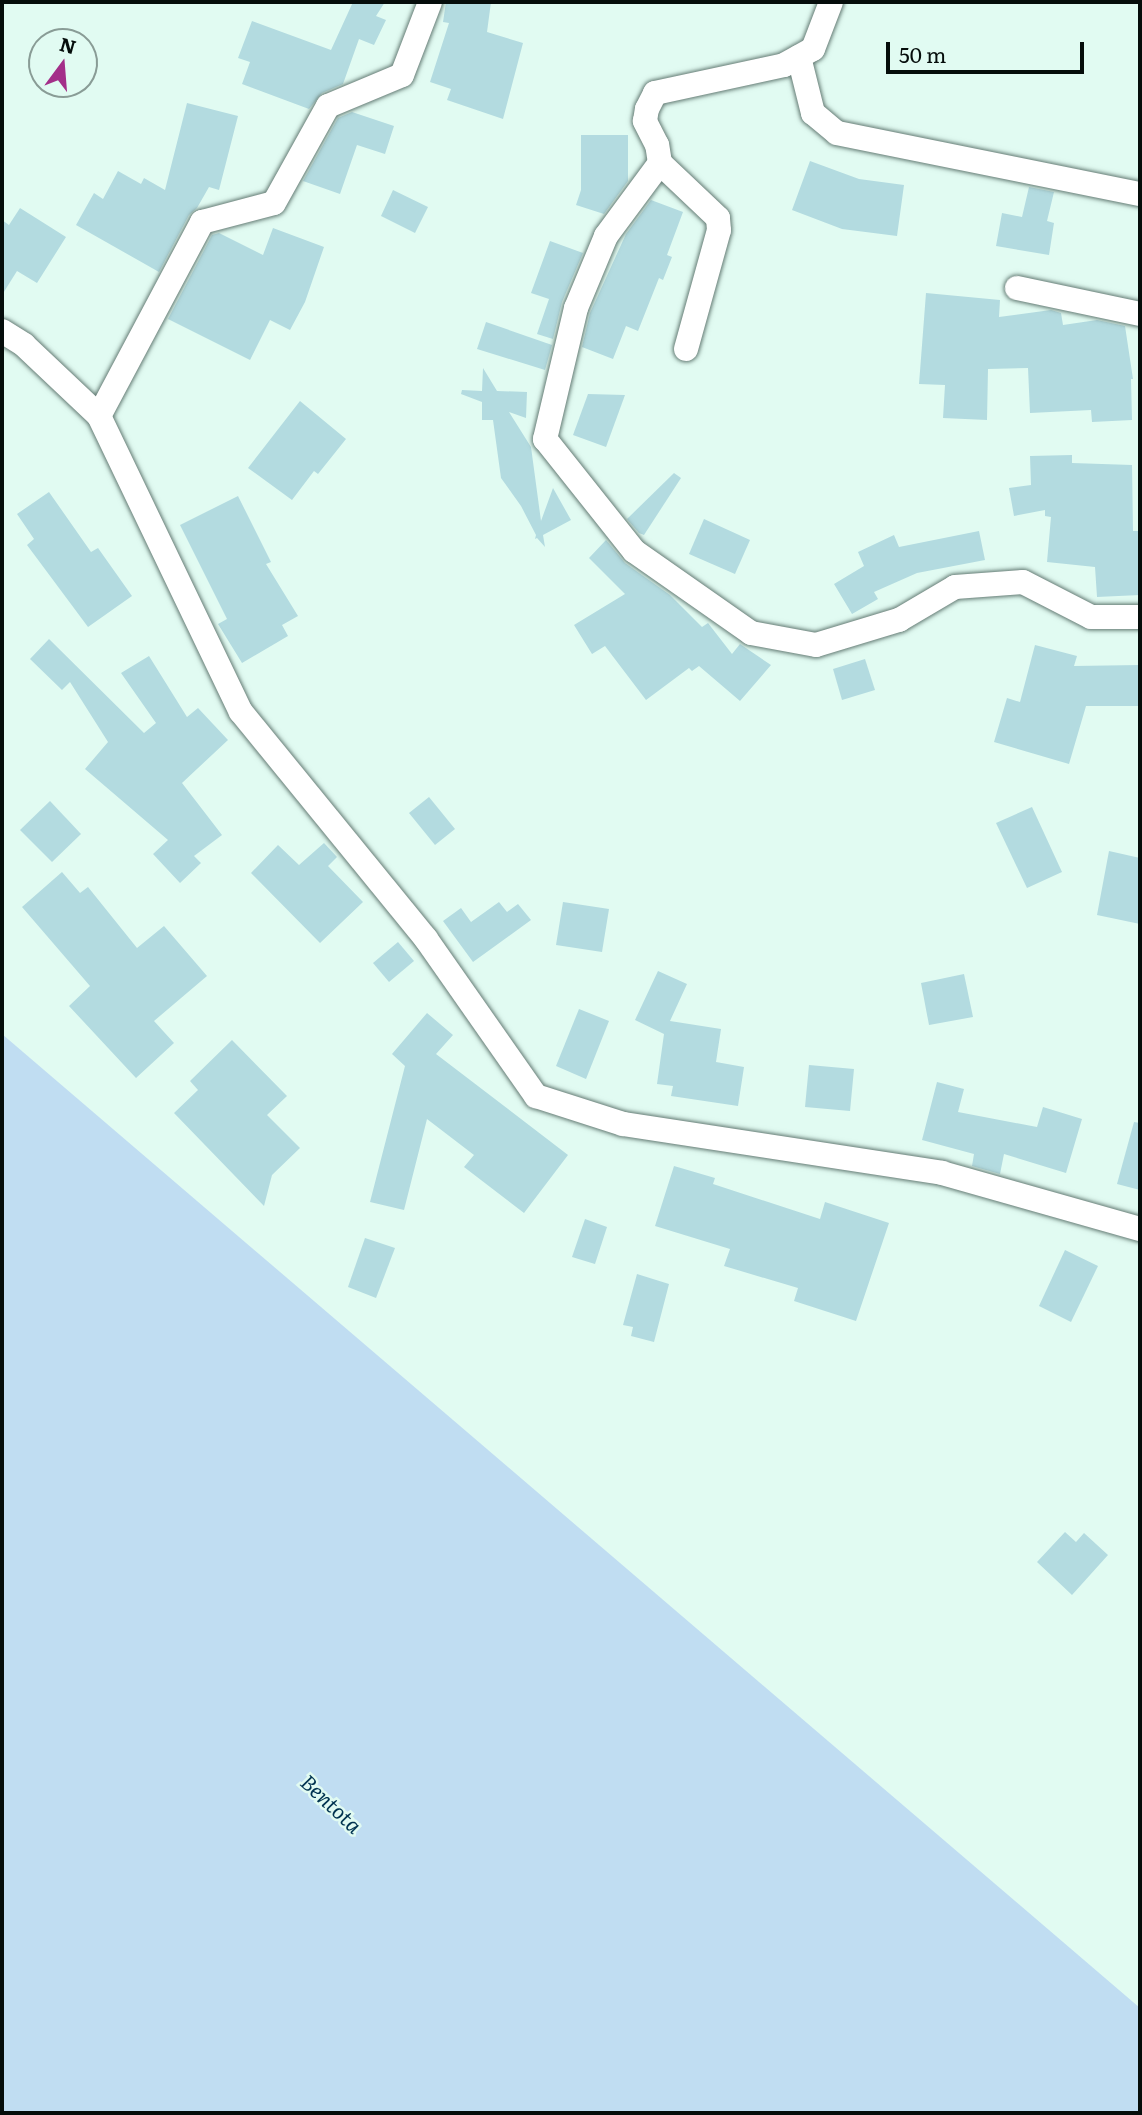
<!DOCTYPE html>
<style>
body{margin:0}
#map{position:relative;width:1142px;height:2115px;overflow:hidden;background:#e1fbf2;font-family:Literata,serif}
div>[style]{position:absolute}
[style*='--x']{left:calc(var(--x)*1px);top:calc(var(--y)*1px);width:calc(var(--w)*1px);rotate:calc(var(--a)*1deg)}
.water>*{inset:0;background:#c0ddf2}
.building>*{inset:0;background:#b3dbe0}
.roads{filter:drop-shadow(0 0 2px #657c75) drop-shadow(0 0 2px #657c75)}
.street>*{height:24px;margin:-12px;padding:0 12px;transform-origin:12px;border-radius:12px;background:#fff}
span{translate:-50% -50%;white-space:nowrap;text-align:center;line-height:1.15;-webkit-text-stroke:5px #e1fbf2;paint-order:stroke}
.water-label{font-size:21px;color:#003350;font-style:italic}
.frame{position:absolute;inset:0;border:4px solid #050d0b;pointer-events:none}
.north{position:absolute;left:28px;top:28px;width:70px;height:70px;box-sizing:border-box;background:#e1fbf2;border:2px solid #899c96;border-radius:50%;rotate:16deg;font-size:19px;font-weight:700;line-height:28px;text-align:center;color:#050d0b}
.north::after{content:'';display:block;margin:auto;width:24px;height:32px;background:#a32f89;clip-path:polygon(50% 0,100% 100%,50% 72%,0 100%)}
.scale{position:absolute;left:886px;top:42px;width:198px;height:32px;box-sizing:border-box;border:4px solid #050d0b;border-top:0;padding-left:9px;font-size:21px;line-height:24px;white-space:nowrap;color:#050d0b;-webkit-text-stroke:5px #e1fbf2;paint-order:stroke}
</style>
<div id="map">
<div class="water">
<div style="clip-path:polygon(2px 1034px,1140px 2008px,1140px 2113px,2px 2113px)"></div>
</div>
<div class="building">
<div style="clip-path:polygon(353px 2px,385px 2px,376px 16px,386px 20px,374px 45px,359px 39px,343px 84px,322px 93px,309px 109px,242px 84px,250px 62px,238px 58px,252px 21px,331px 50px)"></div>
<div style="clip-path:polygon(446px 2px,491px 2px,487px 32px,523px 43px,503px 119px,447px 100px,451px 89px,430px 82px,449px 23px,443px 22px)"></div>
<div style="clip-path:polygon(187px 103px,238px 116px,219px 190px,209px 187px,197px 208px,189px 215px,159px 272px,76px 225px,94px 193px,103px 199px,118px 171px,141px 184px,144px 178px,165px 190px)"></div>
<div style="clip-path:polygon(352px 112px,394px 126px,385px 154px,357px 145px,340px 194px,303px 181px,338px 118px)"></div>
<div style="clip-path:polygon(581px 135px,628px 135px,628px 181px,604px 214px,576px 205px,581px 190px)"></div>
<div style="clip-path:polygon(810px 161px,859px 179px,904px 185px,897px 236px,842px 229px,792px 210px)"></div>
<div style="clip-path:polygon(1029px 187px,1054px 192px,1047px 221px,1054px 223px,1049px 255px,996px 246px,1002px 213px,1022px 217px)"></div>
<div style="clip-path:polygon(393px 190px,428px 207px,415px 233px,381px 216px)"></div>
<div style="clip-path:polygon(651px 200px,683px 212px,667px 255px,672px 257px,663px 280px,659px 278px,638px 331px,626px 326px,613px 359px,582px 347px,590px 313px,626px 234px)"></div>
<div style="clip-path:polygon(20px 208px,66px 237px,37px 283px,17px 271px,2px 295px,2px 220px,9px 225px)"></div>
<div style="clip-path:polygon(273px 228px,324px 247px,305px 302px,290px 330px,270px 320px,250px 360px,168px 319px,212px 235px,219px 233px,263px 255px)"></div>
<div style="clip-path:polygon(550px 241px,583px 253px,562px 302px,553px 339px,537px 334px,549px 299px,531px 293px)"></div>
<div style="clip-path:polygon(926px 293px,1000px 300px,999px 317px,1051px 310px,1061px 313px,1063px 325px,1097px 320px,1125px 326px,1133px 379px,1131px 379px,1132px 420px,1092px 422px,1091px 410px,1030px 413px,1028px 368px,988px 369px,987px 420px,943px 418px,945px 385px,919px 384px)"></div>
<div style="clip-path:polygon(486px 322px,552px 345px,545px 370px,477px 349px)"></div>
<div style="clip-path:polygon(483px 368px,497px 391px,527px 392px,526px 418px,509px 412px,531px 447px,541px 521px,553px 488px,571px 520px,543px 535px,545px 547px,537px 538px,535px 539px,536px 535px,521px 506px,501px 478px,493px 420px,482px 420px,482px 402px,461px 394px,462px 390px,482px 391px)"></div>
<div style="clip-path:polygon(588px 394px,625px 395px,606px 447px,573px 435px)"></div>
<div style="clip-path:polygon(300px 401px,346px 439px,318px 474px,314px 471px,292px 500px,248px 468px)"></div>
<div style="clip-path:polygon(1072px 455px,1072px 463px,1132px 465px,1133px 531px,1139px 531px,1140px 595px,1097px 597px,1095px 567px,1047px 562px,1051px 517px,1045px 516px,1045px 510px,1014px 516px,1009px 488px,1031px 485px,1030px 456px)"></div>
<div style="clip-path:polygon(674px 473px,681px 478px,644px 535px,639px 533px,627px 519px)"></div>
<div style="clip-path:polygon(49px 492px,91px 552px,98px 548px,132px 596px,88px 627px,27px 545px,34px 539px,17px 514px)"></div>
<div style="clip-path:polygon(238px 496px,271px 562px,266px 564px,298px 616px,282px 625px,288px 636px,242px 663px,218px 624px,227px 619px,180px 525px)"></div>
<div style="clip-path:polygon(704px 519px,750px 540px,735px 574px,689px 554px)"></div>
<div style="clip-path:polygon(979px 531px,985px 560px,917px 573px,874px 592px,878px 599px,852px 614px,834px 584px,864px 566px,858px 552px,894px 535px,899px 547px)"></div>
<div style="clip-path:polygon(606px 540px,625px 563px,670px 595px,702px 627px,708px 623px,732px 654px,740px 644px,771px 665px,740px 701px,699px 666px,692px 671px,689px 668px,646px 700px,605px 646px,592px 654px,574px 625px,625px 594px,589px 558px)"></div>
<div style="clip-path:polygon(49px 639px,144px 733px,156px 723px,121px 673px,149px 656px,187px 717px,198px 708px,228px 740px,182px 783px,222px 835px,194px 856px,201px 863px,180px 883px,153px 854px,168px 840px,85px 769px,108px 742px,70px 682px,62px 690px,30px 659px)"></div>
<div style="clip-path:polygon(1035px 645px,1077px 656px,1074px 666px,1140px 665px,1140px 706px,1086px 706px,1069px 764px,994px 742px,1007px 698px,1020px 702px)"></div>
<div style="clip-path:polygon(865px 659px,875px 690px,842px 700px,833px 669px)"></div>
<div style="clip-path:polygon(429px 797px,455px 829px,435px 845px,409px 813px)"></div>
<div style="clip-path:polygon(50px 801px,81px 834px,52px 862px,20px 830px)"></div>
<div style="clip-path:polygon(1032px 807px,1062px 872px,1027px 888px,996px 823px)"></div>
<div style="clip-path:polygon(324px 843px,337px 857px,328px 866px,363px 902px,320px 943px,251px 873px,278px 845px,299px 865px)"></div>
<div style="clip-path:polygon(1109px 851px,1140px 858px,1140px 924px,1097px 915px)"></div>
<div style="clip-path:polygon(62px 872px,80px 893px,88px 887px,137px 948px,164px 926px,207px 976px,154px 1021px,174px 1043px,136px 1078px,69px 1006px,90px 986px,22px 907px)"></div>
<div style="clip-path:polygon(499px 902px,507px 912px,518px 904px,531px 920px,473px 962px,443px 921px,461px 908px,471px 922px)"></div>
<div style="clip-path:polygon(563px 902px,609px 909px,602px 952px,556px 945px)"></div>
<div style="clip-path:polygon(398px 942px,414px 961px,389px 982px,373px 963px)"></div>
<div style="clip-path:polygon(658px 971px,687px 984px,670px 1021px,721px 1029px,716px 1062px,744px 1067px,738px 1106px,671px 1096px,673px 1086px,657px 1084px,664px 1034px,635px 1020px)"></div>
<div style="clip-path:polygon(964px 974px,973px 1017px,929px 1025px,921px 983px)"></div>
<div style="clip-path:polygon(579px 1009px,609px 1021px,586px 1079px,556px 1066px)"></div>
<div style="clip-path:polygon(427px 1013px,453px 1035px,436px 1054px,568px 1155px,524px 1213px,464px 1167px,474px 1155px,427px 1119px,404px 1210px,370px 1202px,405px 1066px,392px 1054px)"></div>
<div style="clip-path:polygon(232px 1040px,287px 1096px,267px 1115px,300px 1148px,272px 1175px,264px 1206px,174px 1113px,198px 1090px,190px 1081px)"></div>
<div style="clip-path:polygon(809px 1065px,854px 1069px,850px 1111px,805px 1107px)"></div>
<div style="clip-path:polygon(937px 1082px,964px 1089px,958px 1112px,1037px 1127px,1043px 1107px,1082px 1119px,1066px 1173px,1004px 1154px,1000px 1174px,972px 1166px,974px 1154px,922px 1140px)"></div>
<div style="clip-path:polygon(1134px 1122px,1140px 1123px,1140px 1190px,1117px 1184px)"></div>
<div style="clip-path:polygon(674px 1166px,715px 1178px,713px 1184px,820px 1219px,825px 1202px,889px 1223px,856px 1321px,794px 1301px,798px 1288px,724px 1266px,730px 1249px,655px 1226px)"></div>
<div style="clip-path:polygon(585px 1219px,607px 1227px,595px 1264px,572px 1257px)"></div>
<div style="clip-path:polygon(365px 1238px,395px 1248px,376px 1298px,348px 1287px)"></div>
<div style="clip-path:polygon(1065px 1250px,1098px 1266px,1071px 1322px,1039px 1306px)"></div>
<div style="clip-path:polygon(637px 1274px,669px 1284px,654px 1342px,631px 1336px,633px 1327px,623px 1325px)"></div>
<div style="clip-path:polygon(1065px 1532px,1076px 1542px,1084px 1533px,1108px 1555px,1072px 1595px,1037px 1562px)"></div>
</div>
<div class="roads">
<div class="street">
<div style="--x:799;--y:57;--w:58;--a:76"></div>
<div style="--x:813;--y:113;--w:31;--a:40"></div>
<div style="--x:837;--y:133;--w:309;--a:11.4"></div>
<div style="--x:660;--y:163;--w:91;--a:126.5"></div>
<div style="--x:606;--y:236;--w:78;--a:112.6"></div>
<div style="--x:576;--y:308;--w:135;--a:103.3"></div>
<div style="--x:545;--y:439;--w:143;--a:51.5"></div>
<div style="--x:634;--y:551;--w:143;--a:35"></div>
<div style="--x:751;--y:633;--w:66;--a:10.5"></div>
<div style="--x:816;--y:645;--w:87;--a:-16.8"></div>
<div style="--x:899;--y:620;--w:65;--a:-30.5"></div>
<div style="--x:955;--y:587;--w:68;--a:-4.2"></div>
<div style="--x:1023;--y:582;--w:76;--a:27.2"></div>
<div style="--x:1091;--y:617;--w:49;--a:0"></div>
<div style="--x:1017;--y:288;--w:126;--a:11.9"></div>
<div style="--x:2;--y:331;--w:26;--a:32"></div>
<div style="--x:24;--y:345;--w:103;--a:43.4"></div>
<div style="--x:99;--y:416;--w:328;--a:64.4"></div>
<div style="--x:241;--y:712;--w:293;--a:50.8"></div>
<div style="--x:426;--y:939;--w:192;--a:55"></div>
<div style="--x:536;--y:1096;--w:91;--a:17.8"></div>
<div style="--x:623;--y:1124;--w:323;--a:8.7"></div>
<div style="--x:942;--y:1173;--w:206;--a:15.8"></div>
<div style="--x:686;--y:349;--w:123;--a:-74.5"></div>
<div style="--x:719;--y:230;--w:12;--a:-95"></div>
<div style="--x:718;--y:218;--w:80;--a:-136.5"></div>
<div style="--x:660;--y:163;--w:18;--a:-99"></div>
<div style="--x:657;--y:145;--w:27;--a:-117"></div>
<div style="--x:645;--y:121;--w:12;--a:-81"></div>
<div style="--x:647;--y:109;--w:18;--a:-63"></div>
<div style="--x:655;--y:93;--w:132;--a:-12.2"></div>
<div style="--x:784;--y:65;--w:33;--a:-29"></div>
<div style="--x:813;--y:49;--w:50;--a:-69"></div>
<div style="--x:99;--y:416;--w:220;--a:-62"></div>
<div style="--x:202;--y:222;--w:74;--a:-14.8"></div>
<div style="--x:274;--y:203;--w:111;--a:-60.9"></div>
<div style="--x:328;--y:106;--w:80;--a:-22.7"></div>
<div style="--x:402;--y:75;--w:78;--a:-69"></div>
</div>
</div>
<div class="water-label">
<span style="left:332px;top:1803px;rotate:43deg">Bentota</span>
</div>
<div class="frame"></div>
<div class="north">N</div>
<div class="scale">50 m</div>
</div>
